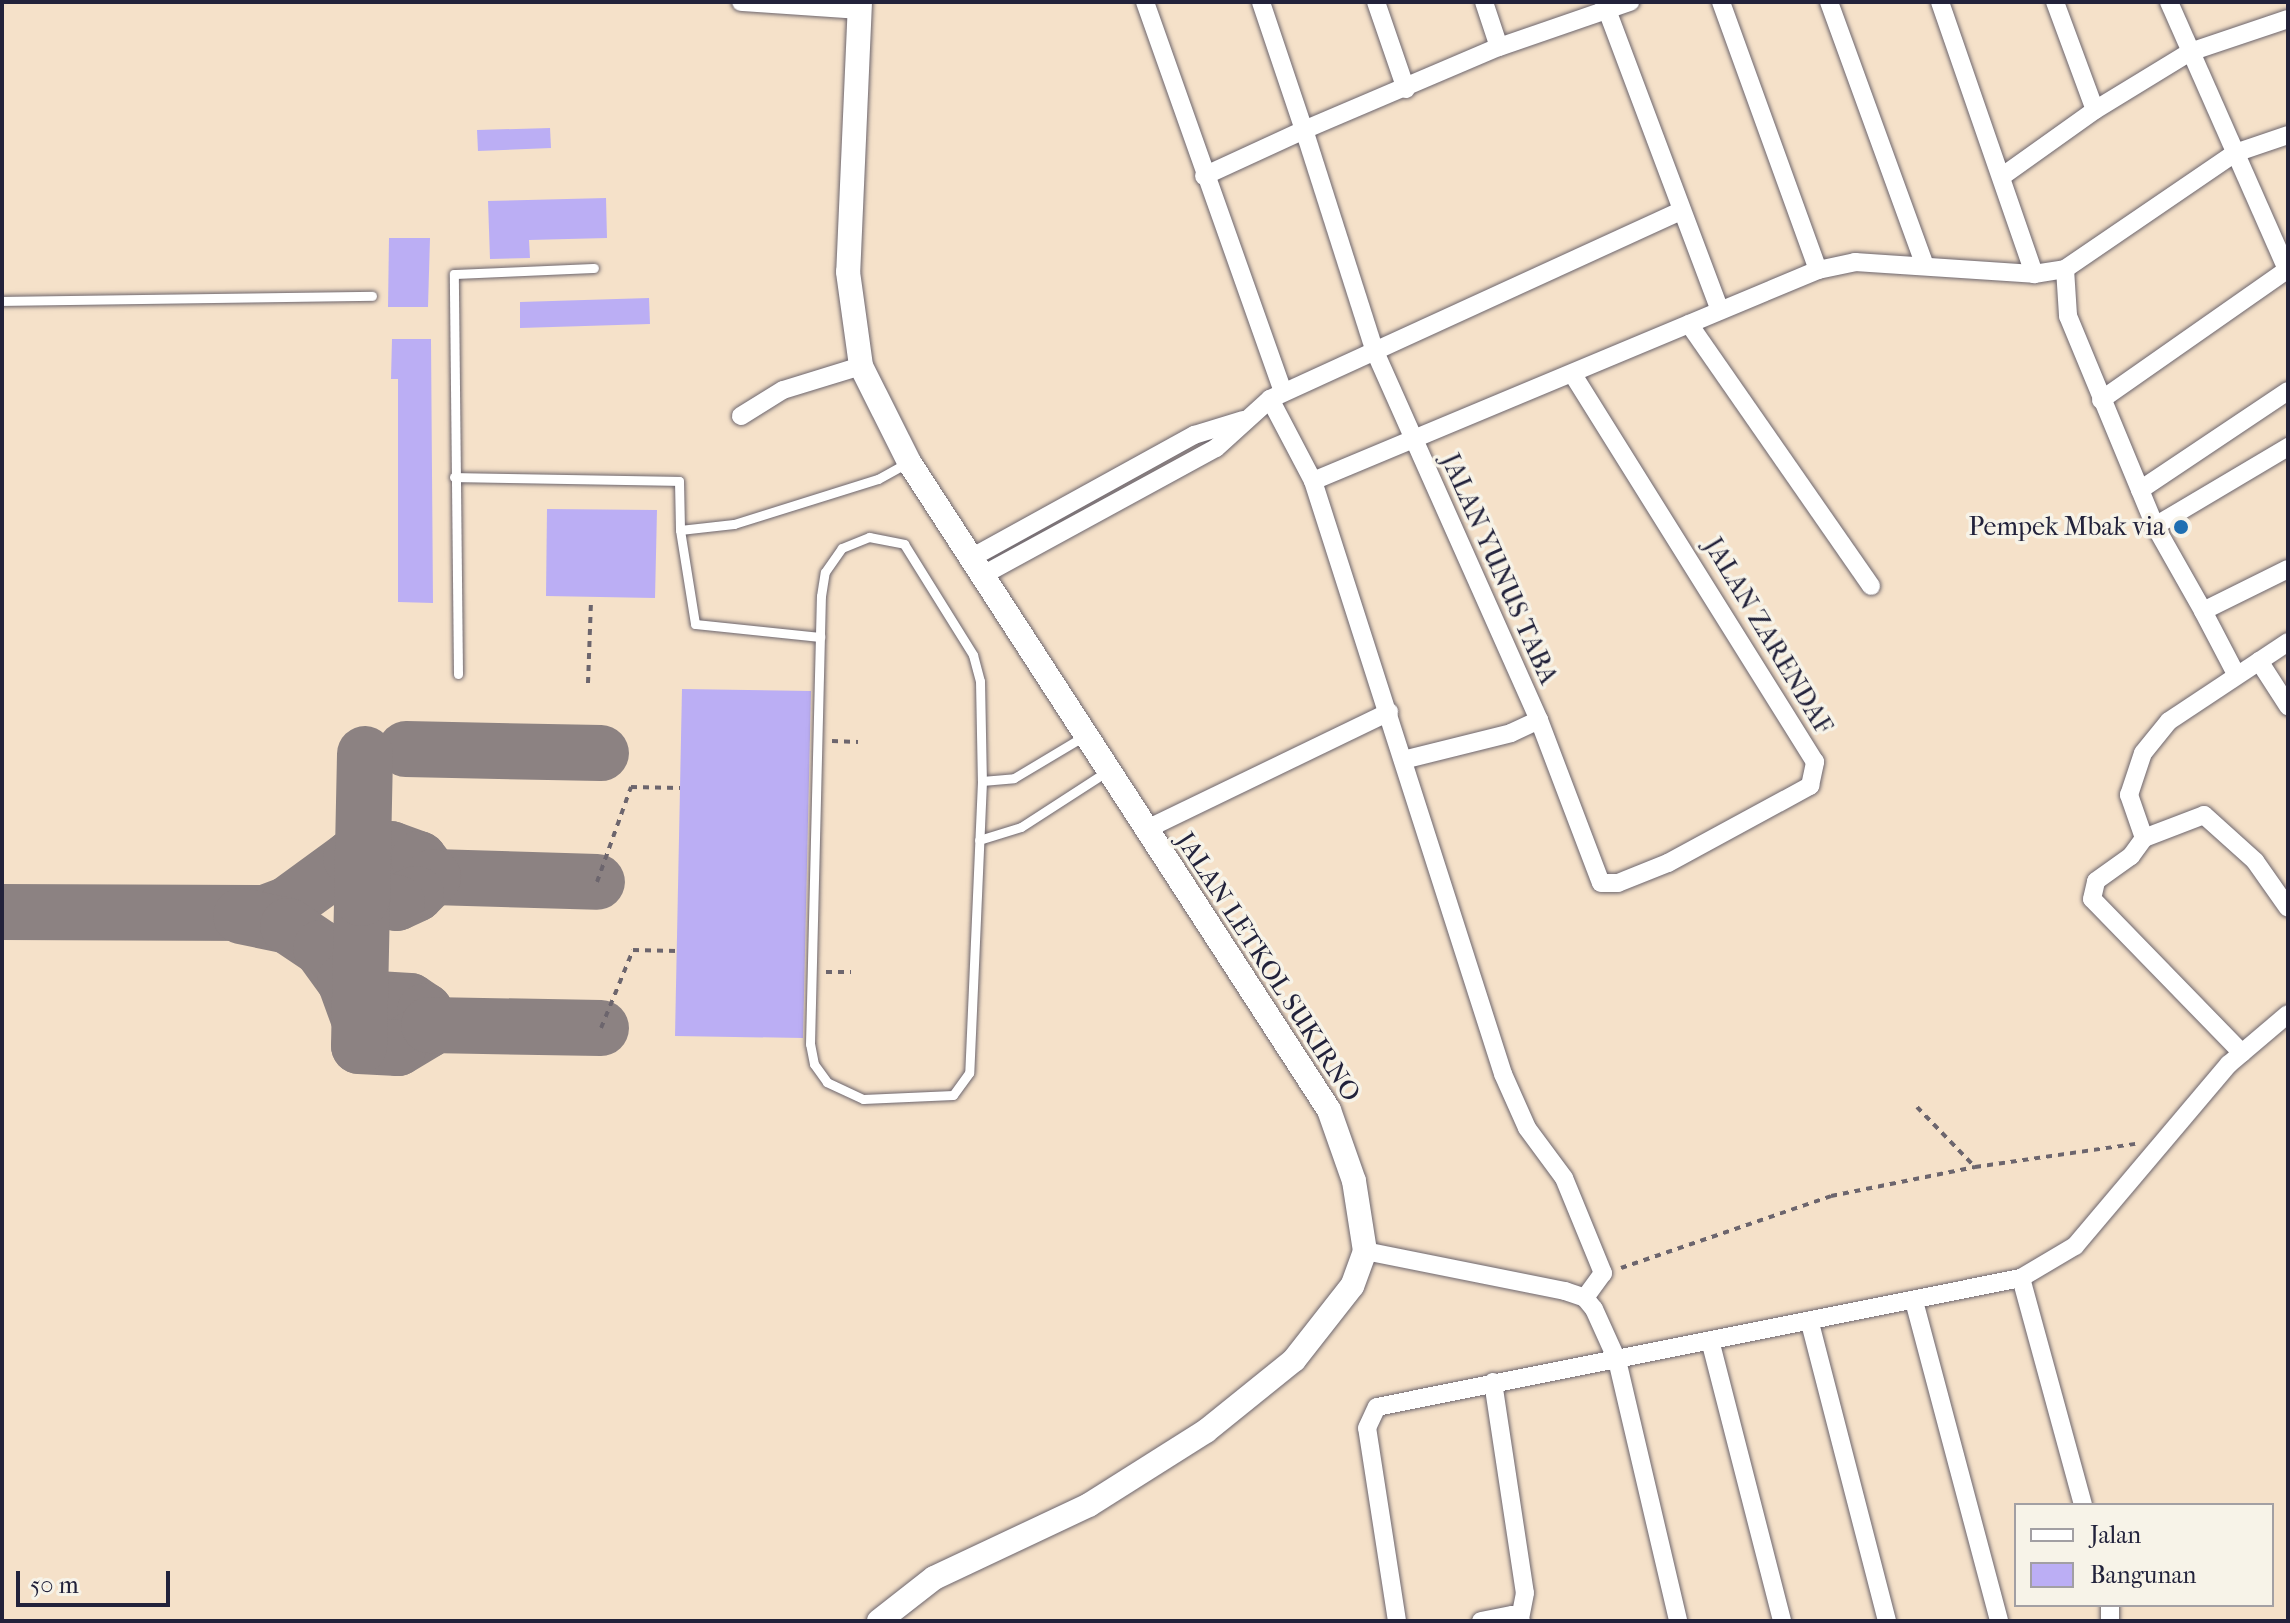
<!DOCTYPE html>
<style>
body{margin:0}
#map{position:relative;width:2290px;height:1623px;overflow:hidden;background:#f5e1c9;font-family:"IM FELL French Canon",serif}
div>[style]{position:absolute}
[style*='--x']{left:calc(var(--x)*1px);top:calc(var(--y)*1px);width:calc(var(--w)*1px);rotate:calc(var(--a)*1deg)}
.taxiway>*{height:56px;margin:-28px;padding:0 28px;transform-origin:28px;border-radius:28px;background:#8c8282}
.building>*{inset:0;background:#bbaef4}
.path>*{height:4px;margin-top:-2px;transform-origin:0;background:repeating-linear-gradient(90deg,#6c656d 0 6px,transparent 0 12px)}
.roads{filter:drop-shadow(0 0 2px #6c656d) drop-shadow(0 0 2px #6c656d)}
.lane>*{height:9px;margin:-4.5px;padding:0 4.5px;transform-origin:4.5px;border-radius:4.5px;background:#fff}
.street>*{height:18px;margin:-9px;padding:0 9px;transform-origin:9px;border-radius:9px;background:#fff}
.secondary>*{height:24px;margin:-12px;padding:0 12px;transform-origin:12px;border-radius:12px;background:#fff}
.dots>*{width:22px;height:22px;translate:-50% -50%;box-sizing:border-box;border:4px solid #f7f3e8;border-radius:50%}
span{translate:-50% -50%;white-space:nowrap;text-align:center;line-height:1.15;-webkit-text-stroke:7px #f7f3e8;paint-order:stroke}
.poi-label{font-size:26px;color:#22223b}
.right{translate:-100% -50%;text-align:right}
.street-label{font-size:26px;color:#22223b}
.frame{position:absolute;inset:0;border:4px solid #22223b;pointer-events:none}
.legend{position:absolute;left:2014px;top:1503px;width:260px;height:104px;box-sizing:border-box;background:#f7f3e8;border:2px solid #a29fa3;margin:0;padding:10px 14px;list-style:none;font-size:24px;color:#22223b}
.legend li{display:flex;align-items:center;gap:16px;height:40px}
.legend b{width:40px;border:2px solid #a29fa3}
.scale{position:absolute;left:16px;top:1571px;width:154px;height:36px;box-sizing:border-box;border:4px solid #22223b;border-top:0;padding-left:10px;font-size:24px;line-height:28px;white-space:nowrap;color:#22223b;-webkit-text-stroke:6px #f7f3e8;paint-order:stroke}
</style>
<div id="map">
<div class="taxiway">
<div style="--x:406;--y:749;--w:195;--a:1.2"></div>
<div style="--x:433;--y:877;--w:164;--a:1.7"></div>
<div style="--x:2;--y:912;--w:263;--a:0.2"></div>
<div style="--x:265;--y:913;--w:25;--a:-21"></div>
<div style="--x:288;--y:904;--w:78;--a:-36.1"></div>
<div style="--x:351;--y:858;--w:41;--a:-12.7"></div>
<div style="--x:391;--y:849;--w:30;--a:20"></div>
<div style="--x:419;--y:859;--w:23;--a:52"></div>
<div style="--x:433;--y:877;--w:24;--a:135"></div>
<div style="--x:416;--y:894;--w:21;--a:155"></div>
<div style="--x:397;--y:903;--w:35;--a:-172"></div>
<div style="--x:241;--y:916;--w:48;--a:12"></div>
<div style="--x:288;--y:926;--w:40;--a:34"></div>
<div style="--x:321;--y:948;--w:41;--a:54"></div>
<div style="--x:345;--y:981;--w:38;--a:70"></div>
<div style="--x:360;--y:998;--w:50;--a:3.4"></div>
<div style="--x:410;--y:1001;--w:18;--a:34"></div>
<div style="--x:425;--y:1011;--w:19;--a:81"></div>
<div style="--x:428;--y:1030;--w:35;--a:149"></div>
<div style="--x:398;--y:1048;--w:39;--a:-177"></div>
<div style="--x:359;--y:1046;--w:148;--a:-88.8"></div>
<div style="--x:362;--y:898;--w:144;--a:-88.8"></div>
<div style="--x:429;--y:1025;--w:172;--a:1"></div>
</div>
<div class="building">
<div style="clip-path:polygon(550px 128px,551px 148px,478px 151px,477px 130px)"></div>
<div style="clip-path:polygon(606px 198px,607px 238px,529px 240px,530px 258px,490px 259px,488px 201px)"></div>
<div style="clip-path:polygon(389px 238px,430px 238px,428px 307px,388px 307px)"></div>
<div style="clip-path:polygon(649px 298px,650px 324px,520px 328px,520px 302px)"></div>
<div style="clip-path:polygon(392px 339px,431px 339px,433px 603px,398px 602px,398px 379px,391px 379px)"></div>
<div style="clip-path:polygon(547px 509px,657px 510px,655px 598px,546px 596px)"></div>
<div style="clip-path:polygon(682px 689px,811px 691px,803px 1038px,675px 1036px)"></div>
</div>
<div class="path">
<div style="--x:588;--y:683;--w:80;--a:-87.9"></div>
<div style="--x:832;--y:741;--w:26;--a:2"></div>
<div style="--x:597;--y:882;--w:101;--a:-70.3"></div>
<div style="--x:631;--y:787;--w:49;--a:1.2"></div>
<div style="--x:826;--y:972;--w:25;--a:0"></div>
<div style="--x:601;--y:1028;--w:84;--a:-67.7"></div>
<div style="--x:633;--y:950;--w:44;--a:1.3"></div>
<div style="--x:1917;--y:1107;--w:83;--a:46"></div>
<div style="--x:1621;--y:1268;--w:222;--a:-18.9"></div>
<div style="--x:1831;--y:1196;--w:147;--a:-11.4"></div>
<div style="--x:1975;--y:1167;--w:162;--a:-8.2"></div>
</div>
<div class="roads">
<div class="lane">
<div style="--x:2;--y:301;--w:370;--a:-0.8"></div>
<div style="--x:454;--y:477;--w:225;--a:1"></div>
<div style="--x:679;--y:481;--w:49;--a:88.8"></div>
<div style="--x:680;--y:530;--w:95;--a:80.9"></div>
<div style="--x:695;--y:624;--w:126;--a:5.9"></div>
<div style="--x:680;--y:530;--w:54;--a:-6.3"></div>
<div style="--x:734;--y:524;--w:151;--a:-17.4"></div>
<div style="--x:878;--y:479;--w:35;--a:-29"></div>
<div style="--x:869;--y:537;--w:36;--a:11"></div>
<div style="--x:904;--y:544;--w:131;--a:58.1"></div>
<div style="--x:973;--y:655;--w:27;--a:75"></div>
<div style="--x:980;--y:681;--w:100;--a:88.9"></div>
<div style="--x:982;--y:781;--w:292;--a:92.5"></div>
<div style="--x:969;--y:1073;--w:27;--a:126"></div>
<div style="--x:953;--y:1095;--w:90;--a:177.5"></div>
<div style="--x:863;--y:1099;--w:40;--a:-155"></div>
<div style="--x:827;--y:1082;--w:22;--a:-126"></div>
<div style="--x:814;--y:1064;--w:20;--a:-101"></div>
<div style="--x:810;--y:1044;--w:448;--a:-88.6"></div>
<div style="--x:821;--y:596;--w:24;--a:-81"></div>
<div style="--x:825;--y:572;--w:29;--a:-55"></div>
<div style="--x:842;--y:548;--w:29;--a:-22"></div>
<div style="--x:458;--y:674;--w:400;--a:-90.6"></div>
<div style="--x:454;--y:274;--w:140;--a:-2.5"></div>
<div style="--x:982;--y:781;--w:32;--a:-5"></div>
<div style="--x:1014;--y:778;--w:84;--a:-30.8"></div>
<div style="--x:979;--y:840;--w:44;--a:-17.2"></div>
<div style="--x:1021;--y:827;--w:101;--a:-32.9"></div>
</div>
<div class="street">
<div style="--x:741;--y:2;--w:118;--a:3.9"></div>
<div style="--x:1145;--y:2;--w:414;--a:70.5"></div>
<div style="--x:1376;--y:2;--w:92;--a:71"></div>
<div style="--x:1484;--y:2;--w:47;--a:71.6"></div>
<div style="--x:1604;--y:2;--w:329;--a:69.4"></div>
<div style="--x:1721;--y:2;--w:285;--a:70.1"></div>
<div style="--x:1829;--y:2;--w:281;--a:70"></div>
<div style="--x:1940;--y:2;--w:288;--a:70.9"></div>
<div style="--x:2055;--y:2;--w:115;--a:69.7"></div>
<div style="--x:2169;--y:2;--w:295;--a:66.2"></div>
<div style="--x:2004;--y:175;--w:112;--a:-35.5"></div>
<div style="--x:2095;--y:110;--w:111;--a:-31.4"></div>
<div style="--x:2190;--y:52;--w:103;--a:-18.6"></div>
<div style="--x:1204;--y:176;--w:110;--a:-24.7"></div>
<div style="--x:1304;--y:130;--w:135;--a:-108.6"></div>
<div style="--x:2065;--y:269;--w:47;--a:86.3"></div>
<div style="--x:2068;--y:316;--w:227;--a:67.5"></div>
<div style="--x:2155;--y:526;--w:98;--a:60.5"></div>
<div style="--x:2203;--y:611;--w:95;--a:-26.3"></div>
<div style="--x:1689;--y:324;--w:319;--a:55.2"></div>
<div style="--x:1270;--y:399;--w:93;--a:62.3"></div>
<div style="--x:1313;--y:481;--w:547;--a:-22.68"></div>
<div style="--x:1818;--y:270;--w:38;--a:-12"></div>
<div style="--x:1855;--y:262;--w:179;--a:3.8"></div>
<div style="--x:2034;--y:274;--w:31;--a:-9"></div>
<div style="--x:2065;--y:269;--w:206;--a:-34.3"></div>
<div style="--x:2235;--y:153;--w:56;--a:-18.8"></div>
<div style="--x:2101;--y:400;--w:227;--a:-35"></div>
<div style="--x:741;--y:416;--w:49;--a:-31.8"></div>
<div style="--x:783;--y:390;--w:82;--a:-17.1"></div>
<div style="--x:1313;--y:481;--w:623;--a:72.23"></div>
<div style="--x:1503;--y:1074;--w:59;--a:66"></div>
<div style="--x:1527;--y:1128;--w:62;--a:53.5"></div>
<div style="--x:1564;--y:1178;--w:103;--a:67.7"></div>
<div style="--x:1603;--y:1273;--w:31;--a:126"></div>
<div style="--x:2140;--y:490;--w:178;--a:-33.8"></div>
<div style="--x:2155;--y:526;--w:155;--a:-30.7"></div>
<div style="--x:971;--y:558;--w:255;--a:-28.9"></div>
<div style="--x:1194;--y:435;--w:51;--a:-17"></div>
<div style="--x:983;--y:575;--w:265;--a:-28.6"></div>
<div style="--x:1216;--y:448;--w:73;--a:-42.2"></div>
<div style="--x:1270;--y:399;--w:451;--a:-24.6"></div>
<div style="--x:2203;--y:611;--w:71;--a:62.4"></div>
<div style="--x:2259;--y:661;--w:54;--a:57.2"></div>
<div style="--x:1539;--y:720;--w:174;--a:69.2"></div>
<div style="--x:1601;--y:883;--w:17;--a:0"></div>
<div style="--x:1618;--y:883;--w:54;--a:-21.8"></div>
<div style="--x:1668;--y:863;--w:162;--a:-28.5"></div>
<div style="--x:1810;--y:786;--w:25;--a:-78"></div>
<div style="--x:1815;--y:762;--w:455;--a:-122"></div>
<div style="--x:1403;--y:760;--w:111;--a:-14"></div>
<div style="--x:1511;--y:733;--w:31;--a:-25"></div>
<div style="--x:1539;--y:720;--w:406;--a:-114"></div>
<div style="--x:1374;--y:349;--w:230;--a:-107.7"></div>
<div style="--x:1304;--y:130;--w:212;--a:-23.1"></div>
<div style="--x:1499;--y:47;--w:139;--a:-19"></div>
<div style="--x:1147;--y:829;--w:269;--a:-25.8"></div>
<div style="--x:2144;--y:838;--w:46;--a:-109.2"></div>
<div style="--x:2129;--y:795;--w:44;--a:-71.6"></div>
<div style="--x:2143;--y:753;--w:41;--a:-50.9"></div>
<div style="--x:2169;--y:721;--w:143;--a:-33.6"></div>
<div style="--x:2242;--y:1053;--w:215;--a:-134.2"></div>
<div style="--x:2092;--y:899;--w:18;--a:-77"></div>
<div style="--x:2096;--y:881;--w:43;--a:-35.5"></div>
<div style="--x:2131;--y:856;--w:22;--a:-54"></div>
<div style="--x:2144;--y:838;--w:64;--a:-21"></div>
<div style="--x:2204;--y:815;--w:69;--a:42"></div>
<div style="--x:2255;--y:861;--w:57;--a:54.9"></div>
<div style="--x:1365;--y:1251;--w:204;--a:11.3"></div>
<div style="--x:1565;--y:1291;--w:21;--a:19"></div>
<div style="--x:1585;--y:1298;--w:14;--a:51"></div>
<div style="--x:1594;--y:1309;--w:56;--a:65.7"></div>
<div style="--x:1617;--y:1360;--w:268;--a:76.8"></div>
<div style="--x:2021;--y:1278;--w:235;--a:74.7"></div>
<div style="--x:1914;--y:1301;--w:331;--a:75.1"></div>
<div style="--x:1810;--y:1323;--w:308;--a:75.5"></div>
<div style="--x:1711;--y:1344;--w:286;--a:75.6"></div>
<div style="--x:1493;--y:1382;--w:213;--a:81.4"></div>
<div style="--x:1525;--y:1593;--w:26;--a:101"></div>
<div style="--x:2110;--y:1605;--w:16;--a:90"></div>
<div style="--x:1397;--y:1621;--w:195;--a:-98.8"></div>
<div style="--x:1367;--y:1428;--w:23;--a:-65"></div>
<div style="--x:1377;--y:1407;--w:657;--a:-11.33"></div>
<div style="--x:2021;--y:1278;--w:63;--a:-30.7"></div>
<div style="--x:2075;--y:1246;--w:238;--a:-49.8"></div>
<div style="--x:2229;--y:1064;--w:77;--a:-40.3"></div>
<div style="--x:1481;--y:1621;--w:32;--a:-11"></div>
<div style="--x:1512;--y:1615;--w:11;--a:34"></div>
</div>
<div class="secondary">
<div style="--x:860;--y:2;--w:270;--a:92.5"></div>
<div style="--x:848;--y:272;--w:95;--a:82.1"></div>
<div style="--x:861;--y:366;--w:107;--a:63.4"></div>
<div style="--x:909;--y:462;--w:772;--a:57.05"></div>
<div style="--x:1329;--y:1110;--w:75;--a:70.6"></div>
<div style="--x:1354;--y:1181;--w:71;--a:81.1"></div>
<div style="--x:1365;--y:1251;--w:37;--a:110"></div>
<div style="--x:1352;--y:1286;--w:94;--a:128.1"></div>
<div style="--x:1294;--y:1360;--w:113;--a:141.1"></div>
<div style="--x:1206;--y:1431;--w:138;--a:147.7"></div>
<div style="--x:1089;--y:1505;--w:171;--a:154.8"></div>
<div style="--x:934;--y:1578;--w:70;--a:142"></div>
</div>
</div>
<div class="dots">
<div style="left:2181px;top:527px;background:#1f6fb2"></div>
</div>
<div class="poi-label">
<span class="right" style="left:2165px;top:527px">Pempek Mbak via</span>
</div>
<div class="street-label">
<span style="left:1499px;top:569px;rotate:66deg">JALAN YUNUS TABA</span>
<span style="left:1768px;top:636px;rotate:59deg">JALAN ZARENDAF</span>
<span style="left:1268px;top:967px;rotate:57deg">JALAN LETKOL SUKIRNO</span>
</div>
<div class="frame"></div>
<ul class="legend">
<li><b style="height:10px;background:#fff"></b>Jalan</li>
<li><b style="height:22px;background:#bbaef4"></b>Bangunan</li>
</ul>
<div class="scale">50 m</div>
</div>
